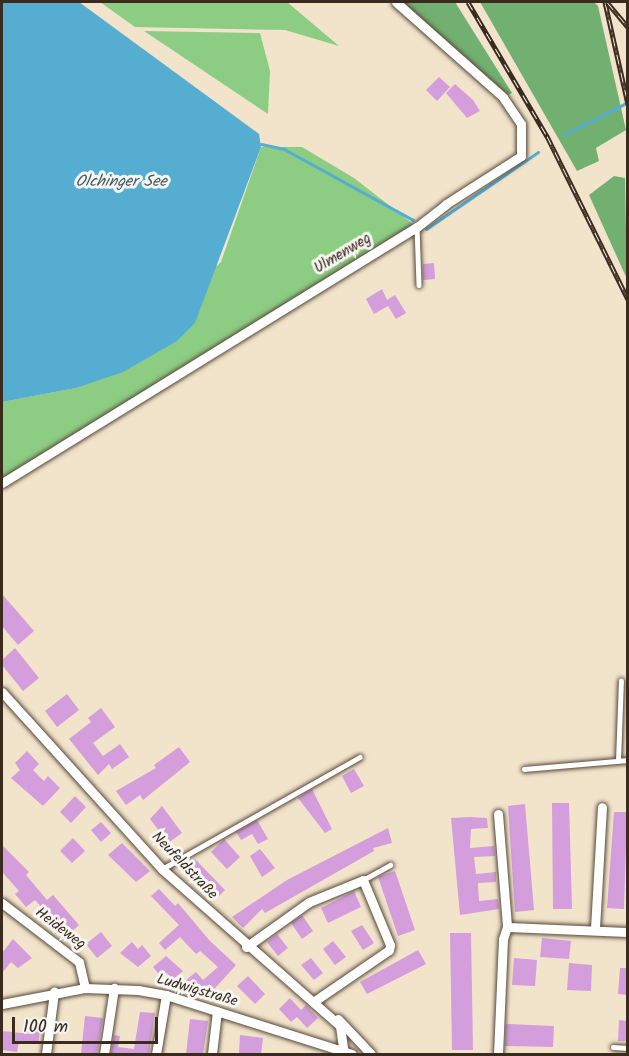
<!DOCTYPE html>
<meta charset="utf-8">
<style>
body{margin:0}
#map{position:relative;width:629px;height:1056px;overflow:hidden;background:#f2e4cb;font-family:Kalam,sans-serif}
div>[style]{position:absolute}
[style*='--x']{left:calc(var(--x)*1px);top:calc(var(--y)*1px);width:calc(var(--w)*1px);rotate:calc(var(--a)*1deg)}
.green>*{inset:0;background:#8dcc83}
.forest>*{inset:0;background:#72b071}
.water>*{inset:0;background:#55add2}
.stream>*{height:3px;margin:-1.5px;padding:0 1.5px;transform-origin:1.5px;border-radius:1.5px;background:#55add2}
.building>*{inset:0;background:#d39edb}
.roads{filter:drop-shadow(0 0 2px #564638) drop-shadow(0 0 2px #564638)}
.service>*{height:4.5px;margin:-2.25px;padding:0 2.25px;transform-origin:2.25px;border-radius:2.25px;background:#fff}
.minor>*{height:9px;margin:-4.5px;padding:0 4.5px;transform-origin:4.5px;border-radius:4.5px;background:#fff}
.rail>*{height:5px;margin-top:-2.5px;transform-origin:0;background:repeating-linear-gradient(90deg,#f6f6f2 0 9px,#3b2a1e 0 18px);box-sizing:border-box;border-block:2px solid #3b2a1e}
span{translate:-50% -50%;white-space:nowrap;text-align:center;line-height:1.15;-webkit-text-stroke:6px #f6f6f2;paint-order:stroke}
.street-label{font-size:15px;color:#3b2a1e}
.water-label{font-size:16px;color:#44585d;font-style:italic}
.frame{position:absolute;inset:0;border:3px solid #3b2a1e;pointer-events:none}
.scale{position:absolute;left:12px;top:1017px;width:146px;height:27px;box-sizing:border-box;border:3px solid #3b2a1e;border-top:0;padding-left:8px;font-size:18px;line-height:21px;white-space:nowrap;color:#3b2a1e;-webkit-text-stroke:4px #f6f6f2;paint-order:stroke}
</style>
<div id="map">
<div class="green">
<div style="clip-path:polygon(100px 2px,287px 2px,339px 46px,285px 30px,135px 27px)"></div>
<div style="clip-path:polygon(144px 31px,260px 33px,270px 71px,268px 114px)"></div>
<div style="clip-path:polygon(261px 147px,302px 147px,354px 178px,417px 227px,2px 483px,2px 402px,76px 388px,221px 262px)"></div>
</div>
<div class="forest">
<div style="clip-path:polygon(402px 2px,455px 2px,512px 93px,508px 95px)"></div>
<div style="clip-path:polygon(480px 2px,594px 2px,598px 6px,626px 130px,596px 148px,599px 161px,577px 171px)"></div>
<div style="clip-path:polygon(614px 176px,625px 178px,627px 279px,589px 195px)"></div>
</div>
<div class="water">
<div style="clip-path:polygon(2px 2px,79px 2px,259px 134px,261px 147px,195px 323px,177px 341px,123px 372px,76px 388px,2px 402px)"></div>
</div>
<div class="stream">
<div style="--x:565;--y:134;--w:71;--a:-26.9"></div>
<div style="--x:261;--y:144;--w:24;--a:12"></div>
<div style="--x:284;--y:149;--w:147;--a:28.8"></div>
<div style="--x:426;--y:229;--w:136;--a:-34.5"></div>
</div>
<div class="building">
<div style="clip-path:polygon(439px 77px,450px 87px,437px 101px,426px 90px)"></div>
<div style="clip-path:polygon(455px 84px,473px 100px,480px 111px,467px 118px,446px 93px)"></div>
<div style="clip-path:polygon(434px 263px,435px 279px,423px 280px,423px 264px)"></div>
<div style="clip-path:polygon(382px 289px,387px 300px,395px 295px,406px 313px,396px 319px,388px 306px,374px 314px,366px 299px)"></div>
<div style="clip-path:polygon(2px 594px,34px 631px,18px 645px,2px 626px)"></div>
<div style="clip-path:polygon(15px 648px,39px 678px,23px 691px,2px 665px,2px 660px)"></div>
<div style="clip-path:polygon(67px 694px,79px 710px,57px 727px,45px 711px)"></div>
<div style="clip-path:polygon(101px 708px,115px 727px,93px 743px,103px 756px,120px 744px,129px 757px,112px 769px,109px 764px,98px 775px,69px 739px,91px 722px,88px 718px)"></div>
<div style="clip-path:polygon(179px 747px,190px 762px,143px 800px,140px 795px,126px 805px,116px 791px,156px 768px,154px 765px)"></div>
<div style="clip-path:polygon(27px 751px,39px 764px,33px 770px,44px 781px,48px 776px,60px 788px,43px 806px,11px 778px,20px 770px,15px 763px)"></div>
<div style="clip-path:polygon(354px 769px,364px 786px,351px 793px,342px 776px)"></div>
<div style="clip-path:polygon(312px 789px,332px 829px,325px 833px,298px 798px)"></div>
<div style="clip-path:polygon(75px 796px,86px 807px,71px 823px,60px 812px)"></div>
<div style="clip-path:polygon(552px 803px,569px 803px,572px 909px,553px 909px)"></div>
<div style="clip-path:polygon(525px 804px,534px 910px,515px 912px,508px 806px)"></div>
<div style="clip-path:polygon(162px 806px,182px 833px,168px 843px,150px 819px)"></div>
<div style="clip-path:polygon(614px 812px,627px 812px,624px 909px,607px 908px)"></div>
<div style="clip-path:polygon(470px 817px,487px 818px,488px 828px,471px 829px,470px 848px,494px 846px,495px 856px,474px 857px,476px 874px,496px 872px,496px 882px,478px 883px,479px 901px,498px 899px,499px 909px,460px 915px,451px 818px)"></div>
<div style="clip-path:polygon(257px 820px,268px 839px,258px 844px,252px 834px,241px 840px,236px 832px)"></div>
<div style="clip-path:polygon(101px 822px,111px 833px,101px 842px,91px 830px)"></div>
<div style="clip-path:polygon(388px 828px,392px 843px,373px 848px,374px 851px,265px 913px,262px 909px,243px 928px,232px 917px,287px 880px)"></div>
<div style="clip-path:polygon(73px 838px,85px 851px,72px 863px,60px 851px)"></div>
<div style="clip-path:polygon(224px 839px,240px 857px,227px 869px,211px 852px)"></div>
<div style="clip-path:polygon(122px 843px,150px 871px,136px 882px,108px 855px)"></div>
<div style="clip-path:polygon(2px 845px,29px 872px,26px 875px,47px 900px,53px 895px,79px 925px,67px 936px,35px 900px,26px 907px,15px 894px,19px 891px,2px 872px)"></div>
<div style="clip-path:polygon(260px 849px,275px 868px,262px 877px,250px 856px)"></div>
<div style="clip-path:polygon(195px 859px,225px 890px,216px 899px,184px 869px)"></div>
<div style="clip-path:polygon(395px 871px,415px 930px,398px 936px,378px 877px)"></div>
<div style="clip-path:polygon(159px 889px,175px 906px,178px 903px,210px 941px,236px 965px,209px 995px,202px 987px,195px 993px,185px 981px,196px 972px,203px 980px,218px 967px,200px 951px,196px 954px,180px 937px,165px 950px,159px 943px,179px 925px,151px 896px)"></div>
<div style="clip-path:polygon(354px 891px,361px 907px,328px 923px,321px 908px)"></div>
<div style="clip-path:polygon(302px 915px,313px 931px,302px 939px,291px 923px)"></div>
<div style="clip-path:polygon(362px 925px,374px 943px,363px 950px,351px 931px)"></div>
<div style="clip-path:polygon(101px 932px,112px 946px,97px 958px,86px 944px)"></div>
<div style="clip-path:polygon(450px 933px,471px 933px,473px 1050px,452px 1050px)"></div>
<div style="clip-path:polygon(277px 934px,288px 948px,278px 956px,267px 942px)"></div>
<div style="clip-path:polygon(542px 938px,571px 941px,569px 959px,540px 957px)"></div>
<div style="clip-path:polygon(13px 939px,32px 958px,18px 968px,11px 962px,2px 973px,2px 953px)"></div>
<div style="clip-path:polygon(333px 941px,346px 957px,335px 965px,323px 949px)"></div>
<div style="clip-path:polygon(132px 942px,138px 949px,142px 945px,151px 956px,138px 967px,120px 953px)"></div>
<div style="clip-path:polygon(418px 950px,426px 964px,367px 994px,360px 982px)"></div>
<div style="clip-path:polygon(166px 956px,183px 971px,172px 980px,167px 973px,161px 977px,153px 967px)"></div>
<div style="clip-path:polygon(311px 958px,323px 973px,314px 980px,301px 965px)"></div>
<div style="clip-path:polygon(514px 958px,537px 960px,535px 986px,512px 985px)"></div>
<div style="clip-path:polygon(569px 963px,592px 965px,591px 991px,567px 990px)"></div>
<div style="clip-path:polygon(620px 968px,627px 968px,627px 995px,618px 994px)"></div>
<div style="clip-path:polygon(248px 976px,265px 994px,255px 1004px,237px 986px)"></div>
<div style="clip-path:polygon(290px 998px,301px 1010px,306px 1005px,318px 1018px,307px 1028px,297px 1017px,291px 1022px,279px 1009px)"></div>
<div style="clip-path:polygon(140px 1012px,155px 1013px,149px 1054px,111px 1054px,114px 1035px,120px 1036px,118px 1047px,134px 1049px)"></div>
<div style="clip-path:polygon(85px 1016px,103px 1018px,97px 1054px,81px 1054px)"></div>
<div style="clip-path:polygon(190px 1019px,208px 1021px,203px 1054px,186px 1054px)"></div>
<div style="clip-path:polygon(619px 1020px,627px 1021px,627px 1041px,618px 1041px)"></div>
<div style="clip-path:polygon(506px 1024px,554px 1026px,553px 1047px,505px 1046px)"></div>
<div style="clip-path:polygon(32px 1029px,40px 1031px,38px 1044px,19px 1041px,17px 1052px,2px 1050px,2px 1031px,31px 1034px)"></div>
<div style="clip-path:polygon(240px 1035px,263px 1038px,261px 1054px,239px 1054px)"></div>
</div>
<div class="roads">
<div class="service">
<div style="--x:417;--y:227;--w:58;--a:88"></div>
<div style="--x:618;--y:761;--w:80;--a:-87.9"></div>
<div style="--x:524;--y:769;--w:104;--a:-4.9"></div>
<div style="--x:162;--y:869;--w:227;--a:-29.5"></div>
<div style="--x:363;--y:880;--w:31;--a:-29"></div>
<div style="--x:613;--y:1047;--w:15;--a:4"></div>
</div>
<div class="minor">
<div style="--x:2;--y:483;--w:488;--a:-31.7"></div>
<div style="--x:417;--y:227;--w:37;--a:-38"></div>
<div style="--x:446;--y:204;--w:89;--a:-32.6"></div>
<div style="--x:521;--y:156;--w:32;--a:-90"></div>
<div style="--x:521;--y:124;--w:32;--a:-124"></div>
<div style="--x:503;--y:97;--w:143;--a:-138.4"></div>
<div style="--x:2;--y:692;--w:239;--a:47.9"></div>
<div style="--x:162;--y:869;--w:237;--a:41.4"></div>
<div style="--x:340;--y:1026;--w:28;--a:82"></div>
<div style="--x:498;--y:814;--w:113;--a:85.4"></div>
<div style="--x:2;--y:903;--w:97;--a:37.5"></div>
<div style="--x:79;--y:962;--w:27;--a:77"></div>
<div style="--x:595;--y:928;--w:121;--a:-86.7"></div>
<div style="--x:246;--y:947;--w:77;--a:-35.5"></div>
<div style="--x:309;--y:902;--w:58;--a:-22.2"></div>
<div style="--x:363;--y:880;--w:70;--a:67.4"></div>
<div style="--x:390;--y:945;--w:5;--a:101"></div>
<div style="--x:389;--y:950;--w:92;--a:145.6"></div>
<div style="--x:2;--y:1004;--w:85;--a:-10.9"></div>
<div style="--x:85;--y:988;--w:53;--a:2.2"></div>
<div style="--x:138;--y:990;--w:28;--a:10"></div>
<div style="--x:166;--y:995;--w:195;--a:17.6"></div>
<div style="--x:338;--y:1019;--w:48;--a:46.7"></div>
<div style="--x:46;--y:1054;--w:63;--a:-82.6"></div>
<div style="--x:104;--y:1054;--w:67;--a:-81.4"></div>
<div style="--x:156;--y:1054;--w:60;--a:-80.4"></div>
<div style="--x:212;--y:1054;--w:43;--a:-83.4"></div>
<div style="--x:498;--y:1054;--w:115;--a:-87.5"></div>
<div style="--x:503;--y:939;--w:13;--a:-72"></div>
<div style="--x:507;--y:927;--w:121;--a:2.4"></div>
</div>
</div>
<div class="rail">
<div style="--x:468;--y:2;--w:156;--a:59.5"></div>
<div style="--x:547;--y:136;--w:182;--a:63.6"></div>
<div style="--x:605;--y:2;--w:105;--a:77.3"></div>
<div style="--x:607;--y:2;--w:33;--a:50"></div>
</div>
<div class="street-label">
<span style="left:343px;top:254px;rotate:-31deg">Ulmenweg</span>
<span style="left:184px;top:866px;rotate:46deg">Neufeldstraße</span>
<span style="left:60px;top:929px;rotate:37deg">Heideweg</span>
<span style="left:197px;top:991px;rotate:16deg">Ludwigstraße</span>
</div>
<div class="water-label">
<span style="left:121px;top:182px">Olchinger See</span>
</div>
<div class="frame"></div>
<div class="scale">100 m</div>
</div>
